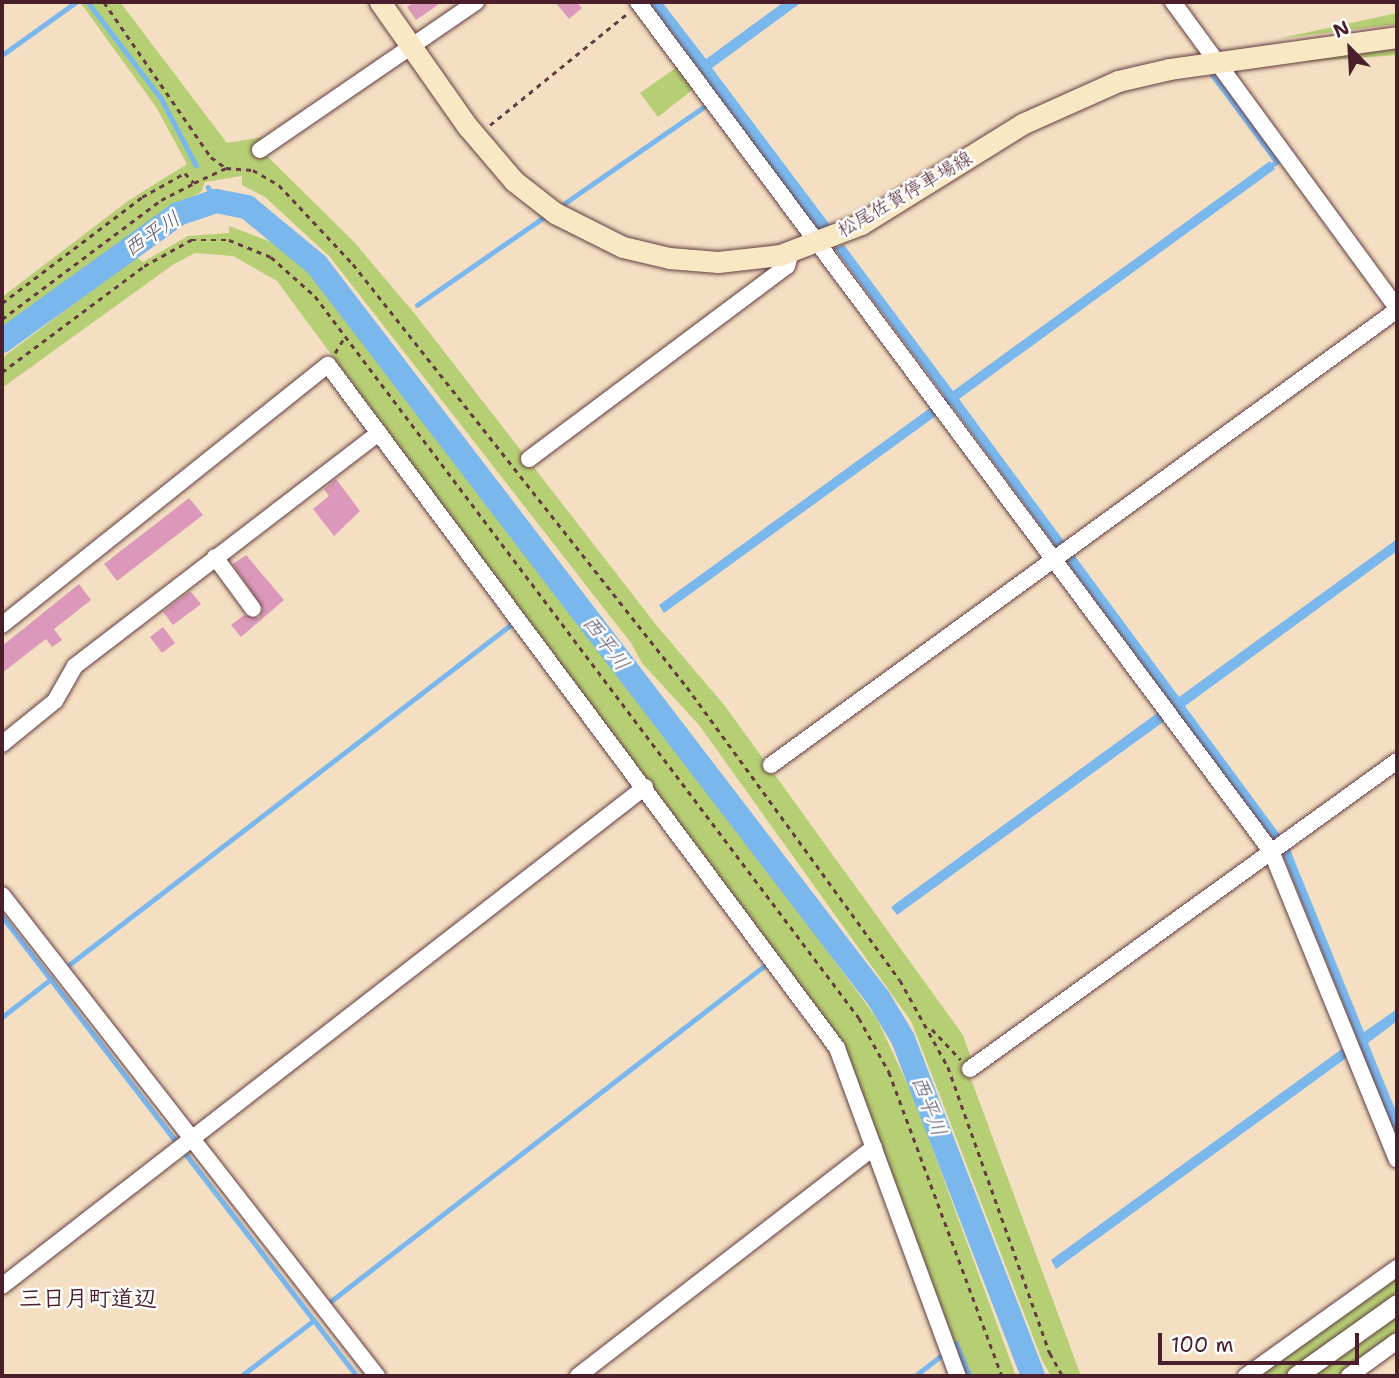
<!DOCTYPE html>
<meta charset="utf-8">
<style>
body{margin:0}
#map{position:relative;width:1399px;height:1378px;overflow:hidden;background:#f4dfc3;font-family:"Shantell Sans","Klee One",sans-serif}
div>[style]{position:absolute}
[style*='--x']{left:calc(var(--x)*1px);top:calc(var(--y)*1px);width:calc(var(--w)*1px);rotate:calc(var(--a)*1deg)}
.green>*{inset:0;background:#b6cf74}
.water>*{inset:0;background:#7ab7ed}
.stream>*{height:4.5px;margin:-2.25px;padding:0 2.25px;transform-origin:2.25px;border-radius:2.25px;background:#7ab7ed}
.river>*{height:24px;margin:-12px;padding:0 12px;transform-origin:12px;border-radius:12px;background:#7ab7ed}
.building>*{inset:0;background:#dc98ba}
.path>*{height:2.5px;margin-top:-1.25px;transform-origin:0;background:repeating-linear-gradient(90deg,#643c42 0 5px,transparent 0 10px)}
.roads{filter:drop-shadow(0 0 2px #643c42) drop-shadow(0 0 2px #643c42)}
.minor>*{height:16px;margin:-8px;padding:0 8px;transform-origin:8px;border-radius:8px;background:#fff}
.tertiary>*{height:19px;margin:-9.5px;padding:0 9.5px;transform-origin:9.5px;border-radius:9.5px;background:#fff}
.secondary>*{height:21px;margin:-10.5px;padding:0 10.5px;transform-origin:10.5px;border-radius:10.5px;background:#f8e8c3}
span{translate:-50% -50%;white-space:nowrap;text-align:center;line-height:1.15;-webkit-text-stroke:5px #fff;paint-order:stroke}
.street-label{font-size:19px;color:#4a1f2b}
.water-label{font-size:21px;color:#5b546f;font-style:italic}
.quarter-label{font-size:23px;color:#4a1f2b;font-weight:700}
.frame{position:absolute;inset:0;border:4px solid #4a1f2b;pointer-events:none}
.north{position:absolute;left:1315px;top:14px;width:70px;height:70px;-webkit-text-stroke:5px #fff;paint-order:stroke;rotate:336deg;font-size:19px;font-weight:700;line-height:28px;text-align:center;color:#4a1f2b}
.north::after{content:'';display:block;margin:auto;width:24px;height:32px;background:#4a1f2b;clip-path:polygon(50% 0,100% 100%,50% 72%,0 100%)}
.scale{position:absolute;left:1158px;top:1333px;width:201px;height:32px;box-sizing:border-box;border:4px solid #4a1f2b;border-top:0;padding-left:9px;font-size:21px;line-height:24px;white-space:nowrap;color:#4a1f2b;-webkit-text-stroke:5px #fff;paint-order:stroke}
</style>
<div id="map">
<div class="green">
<div style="clip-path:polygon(80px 2px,120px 2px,227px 143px,270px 136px,265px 154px,354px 242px,415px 314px,657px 626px,725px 706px,963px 1035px,972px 1061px,971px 1079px,1081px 1376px,1051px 1376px,1042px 1360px,911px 1021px,699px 725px,642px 663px,631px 643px,330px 257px,265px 197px,242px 185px,242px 176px,205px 182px,201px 192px,159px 214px,2px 331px,2px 297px,128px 201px,187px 164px,156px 107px)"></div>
<div style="clip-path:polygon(1397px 13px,1397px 24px,1277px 39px)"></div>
<div style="clip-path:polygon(1397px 47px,1397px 55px,1278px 64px)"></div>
<div style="clip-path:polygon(680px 65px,696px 87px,658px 117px,640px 93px)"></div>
<div style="clip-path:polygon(229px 226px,279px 245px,311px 276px,719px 803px,877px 1019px,913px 1096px,1016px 1376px,967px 1376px,848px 1055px,277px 281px,233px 256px,195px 253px,174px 264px,2px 388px,2px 358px,136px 257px,143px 262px,188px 236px,229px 233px)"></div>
<div style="clip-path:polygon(1397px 1275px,1397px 1334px,1339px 1376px,1249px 1376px)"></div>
</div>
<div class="water">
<div style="clip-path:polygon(649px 2px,662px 2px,706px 59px,784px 2px,802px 2px,712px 68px,830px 225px,818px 230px)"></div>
<div style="clip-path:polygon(1270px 161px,1275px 169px,959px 399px,1179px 697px,1397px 539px,1397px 551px,1185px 706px,1289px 847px,1364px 1032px,1397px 1009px,1397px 1021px,1368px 1043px,1397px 1114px,1397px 1139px,1360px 1048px,1056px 1269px,1051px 1260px,1357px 1038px,1282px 853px,1177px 712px,897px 915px,891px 907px,1171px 703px,951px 405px,664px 613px,659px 605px,945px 397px,834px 248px,844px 245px,953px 391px)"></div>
</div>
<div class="stream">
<div style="--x:88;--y:2;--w:121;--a:52.8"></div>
<div style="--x:161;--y:98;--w:76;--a:62.4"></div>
<div style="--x:2;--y:55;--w:91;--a:-35.6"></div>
<div style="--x:1212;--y:74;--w:109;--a:53.5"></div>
<div style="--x:1277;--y:162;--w:5;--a:143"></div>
<div style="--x:208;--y:187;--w:16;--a:60"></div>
<div style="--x:565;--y:203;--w:174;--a:-34.7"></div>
<div style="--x:417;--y:305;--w:155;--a:-34.7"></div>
<div style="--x:2;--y:916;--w:581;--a:52.34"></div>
<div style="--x:70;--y:964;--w:559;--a:-37.59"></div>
<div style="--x:2;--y:1017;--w:62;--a:-37.8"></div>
<div style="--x:331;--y:1301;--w:552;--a:-37.72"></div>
<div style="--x:956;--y:1343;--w:36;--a:67"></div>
<div style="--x:241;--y:1376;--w:91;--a:-37.4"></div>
<div style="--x:915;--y:1376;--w:34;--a:-38"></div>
</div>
<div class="river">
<div style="--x:2;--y:341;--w:217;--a:-35.8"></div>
<div style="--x:178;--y:214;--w:40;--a:-18.9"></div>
<div style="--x:216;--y:201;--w:32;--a:11"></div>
<div style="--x:247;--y:207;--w:91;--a:39.6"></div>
<div style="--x:317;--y:265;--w:924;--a:52.56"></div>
<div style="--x:879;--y:999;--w:47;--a:59"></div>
<div style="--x:903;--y:1039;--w:361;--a:68.9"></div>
</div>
<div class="building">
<div style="clip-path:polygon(414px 2px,442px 2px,416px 20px,407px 7px)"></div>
<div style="clip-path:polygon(555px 2px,577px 2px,582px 8px,569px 19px)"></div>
<div style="clip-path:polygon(336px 479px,360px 511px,334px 536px,313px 509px,329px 496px,324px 489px)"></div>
<div style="clip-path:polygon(189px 498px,203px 515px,117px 581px,104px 564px)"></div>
<div style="clip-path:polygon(246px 555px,284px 600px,241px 637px,231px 625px,244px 615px,259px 618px,263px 609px,233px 564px)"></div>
<div style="clip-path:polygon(79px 584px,91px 600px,54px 629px,62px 640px,52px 647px,46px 639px,2px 673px,2px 646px)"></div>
<div style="clip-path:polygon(190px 591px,201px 604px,173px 625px,163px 612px)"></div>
<div style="clip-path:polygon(163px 627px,175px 643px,162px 653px,150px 637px)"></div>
</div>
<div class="path">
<div style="--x:104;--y:2;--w:188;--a:55.4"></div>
<div style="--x:211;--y:157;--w:19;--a:36"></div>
<div style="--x:490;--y:125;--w:179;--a:-39.1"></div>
<div style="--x:2;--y:303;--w:176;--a:-37.1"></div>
<div style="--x:142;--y:197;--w:49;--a:-29.2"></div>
<div style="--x:185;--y:173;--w:13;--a:48"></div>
<div style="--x:194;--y:183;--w:35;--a:-25"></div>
<div style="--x:226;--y:168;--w:27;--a:4"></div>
<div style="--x:253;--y:170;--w:30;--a:30"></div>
<div style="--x:279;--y:185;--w:108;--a:46.9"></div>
<div style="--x:353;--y:264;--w:539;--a:51.71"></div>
<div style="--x:687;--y:687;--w:362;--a:54"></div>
<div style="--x:900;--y:980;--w:99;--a:61.1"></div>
<div style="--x:948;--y:1067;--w:304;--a:70.4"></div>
<div style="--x:1050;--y:1353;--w:26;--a:61"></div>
<div style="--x:2;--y:319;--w:199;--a:-36.8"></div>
<div style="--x:161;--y:200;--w:36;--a:-27"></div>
<div style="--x:335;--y:353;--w:17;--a:-59"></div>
<div style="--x:2;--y:372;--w:177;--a:-36.7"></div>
<div style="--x:144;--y:266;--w:54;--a:-29"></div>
<div style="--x:191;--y:240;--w:38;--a:0"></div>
<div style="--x:229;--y:240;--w:45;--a:22"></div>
<div style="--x:271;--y:257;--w:59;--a:41.6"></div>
<div style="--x:315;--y:296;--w:904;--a:53"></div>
<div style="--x:859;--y:1018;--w:62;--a:60.9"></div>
<div style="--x:889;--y:1072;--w:324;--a:69.6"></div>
<div style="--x:932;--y:1029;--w:42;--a:46.9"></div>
</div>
<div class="roads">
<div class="minor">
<div style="--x:638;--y:2;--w:1059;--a:53.29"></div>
<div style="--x:1271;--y:851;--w:333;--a:67.8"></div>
<div style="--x:1173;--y:2;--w:379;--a:53.8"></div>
<div style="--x:260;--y:150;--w:262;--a:-34.4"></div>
<div style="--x:529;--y:459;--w:322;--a:-36.8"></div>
<div style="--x:787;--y:266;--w:15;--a:-74"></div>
<div style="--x:215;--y:557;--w:64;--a:53.8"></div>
<div style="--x:2;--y:625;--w:417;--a:-38.6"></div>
<div style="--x:328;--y:365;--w:852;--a:53.3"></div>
<div style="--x:837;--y:1048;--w:350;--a:69.8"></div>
<div style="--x:2;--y:744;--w:68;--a:-39.1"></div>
<div style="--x:55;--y:701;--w:40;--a:-60.3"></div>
<div style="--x:75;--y:666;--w:383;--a:-37.5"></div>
<div style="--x:771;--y:765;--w:774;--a:-36.01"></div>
<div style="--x:2;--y:895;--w:610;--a:52.06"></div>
<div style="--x:970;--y:1069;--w:526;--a:-35.8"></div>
<div style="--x:2;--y:1286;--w:814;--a:-37.81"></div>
<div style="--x:578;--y:1376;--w:374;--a:-37.7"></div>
<div style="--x:1246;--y:1376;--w:186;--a:-35.6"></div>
<div style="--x:1349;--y:1376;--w:59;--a:-36.1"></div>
</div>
<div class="tertiary">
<div style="--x:1296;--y:1376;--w:124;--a:-35.5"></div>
</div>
<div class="secondary">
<div style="--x:380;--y:2;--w:153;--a:54.9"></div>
<div style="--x:468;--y:127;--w:71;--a:49.6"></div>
<div style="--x:514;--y:181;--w:52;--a:38"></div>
<div style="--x:555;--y:213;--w:76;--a:26.6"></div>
<div style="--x:623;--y:247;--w:47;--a:13.4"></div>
<div style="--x:669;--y:258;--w:49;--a:4.7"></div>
<div style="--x:718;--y:262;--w:62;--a:-6.4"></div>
<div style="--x:780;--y:255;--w:87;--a:-20.9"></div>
<div style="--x:861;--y:224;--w:190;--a:-31.8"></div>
<div style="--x:1022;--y:124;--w:105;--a:-24.1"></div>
<div style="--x:1118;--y:81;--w:53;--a:-13"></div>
<div style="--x:1170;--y:69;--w:229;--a:-8"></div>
</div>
</div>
<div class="street-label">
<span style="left:905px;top:194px;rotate:-30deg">松尾佐賀停車場線</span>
</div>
<div class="water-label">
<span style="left:152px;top:234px;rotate:-34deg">西平川</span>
<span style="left:606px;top:643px;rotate:53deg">西平川</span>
<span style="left:929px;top:1106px;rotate:69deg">西平川</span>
</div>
<div class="quarter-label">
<span style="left:88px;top:1298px">三日月町道辺</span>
</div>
<div class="frame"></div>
<div class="north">N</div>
<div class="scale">100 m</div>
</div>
